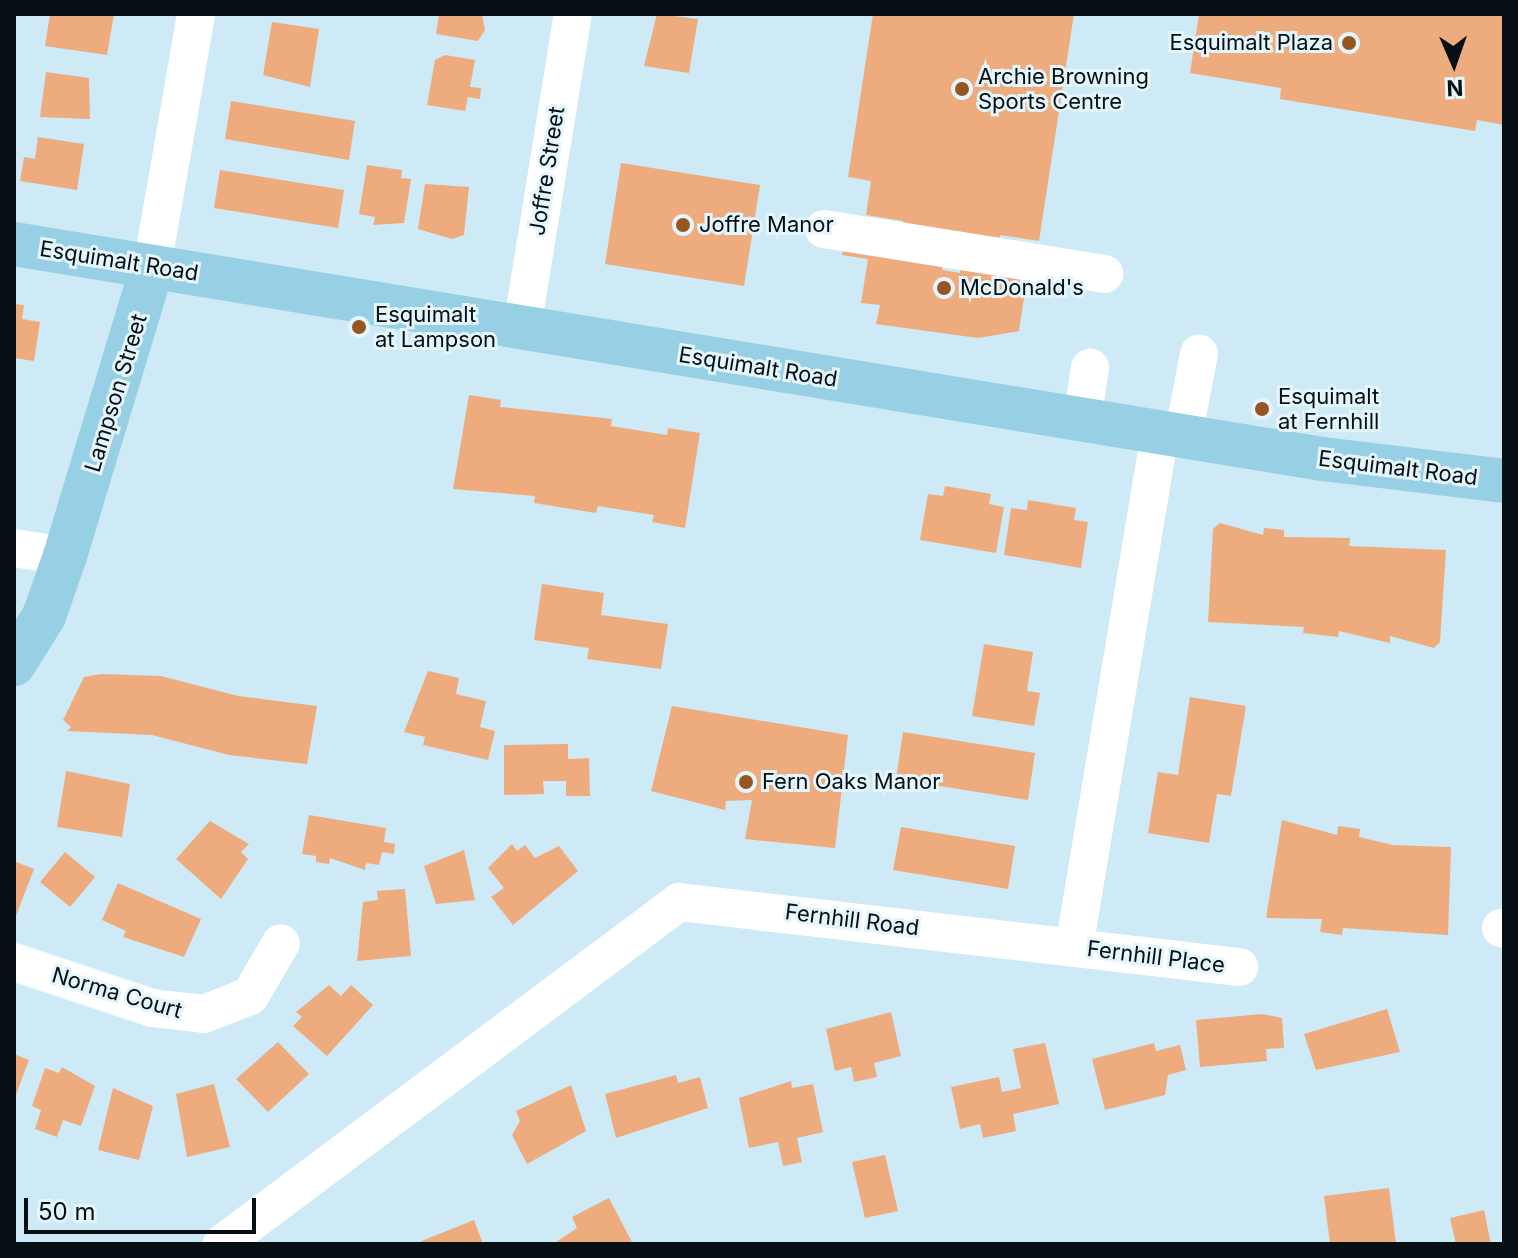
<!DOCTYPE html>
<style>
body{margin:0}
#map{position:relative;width:1518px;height:1258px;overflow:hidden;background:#cdeaf6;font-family:Inter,sans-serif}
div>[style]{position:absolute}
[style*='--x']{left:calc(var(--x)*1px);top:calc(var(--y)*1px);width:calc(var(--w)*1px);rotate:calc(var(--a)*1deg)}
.building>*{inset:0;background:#eeac7e}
.minor>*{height:38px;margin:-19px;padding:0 19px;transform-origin:19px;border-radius:19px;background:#fff}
.major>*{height:44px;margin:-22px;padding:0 22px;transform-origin:22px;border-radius:22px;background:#97d0e4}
.dots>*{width:22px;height:22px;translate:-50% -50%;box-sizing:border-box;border:4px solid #e4f5fc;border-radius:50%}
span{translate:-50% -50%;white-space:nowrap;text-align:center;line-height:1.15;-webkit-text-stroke:6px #e4f5fc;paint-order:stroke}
.poi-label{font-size:22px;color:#061014}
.right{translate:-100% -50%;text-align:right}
.left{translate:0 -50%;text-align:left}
.street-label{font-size:22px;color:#061014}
.frame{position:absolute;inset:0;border:16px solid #061014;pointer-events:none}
.north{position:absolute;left:1414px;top:24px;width:80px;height:80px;-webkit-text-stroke:6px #e4f5fc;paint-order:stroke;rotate:178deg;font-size:22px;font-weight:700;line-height:32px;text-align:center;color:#061014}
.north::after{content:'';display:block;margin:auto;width:28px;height:36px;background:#061014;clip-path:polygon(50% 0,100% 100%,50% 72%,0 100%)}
.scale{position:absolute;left:24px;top:1198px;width:232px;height:36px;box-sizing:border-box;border:4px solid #061014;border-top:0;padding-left:10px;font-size:24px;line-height:28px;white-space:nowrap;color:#061014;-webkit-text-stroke:6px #e4f5fc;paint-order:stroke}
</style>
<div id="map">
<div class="building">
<div style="clip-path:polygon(50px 14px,114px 14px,107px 55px,45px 46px)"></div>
<div style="clip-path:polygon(439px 14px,482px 14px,485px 30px,478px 41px,436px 34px)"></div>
<div style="clip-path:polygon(657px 14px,698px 19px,689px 73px,644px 66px)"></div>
<div style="clip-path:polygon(873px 14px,1074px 14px,1039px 241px,1000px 235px,998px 245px,902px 230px,903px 221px,866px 215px,871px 181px,848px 177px)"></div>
<div style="clip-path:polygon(1199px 14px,1504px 14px,1504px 125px,1477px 120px,1475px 131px,1280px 99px,1281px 88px,1190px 73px)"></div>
<div style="clip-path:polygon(272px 22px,319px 29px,310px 87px,263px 75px)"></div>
<div style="clip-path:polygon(445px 55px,475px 60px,470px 87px,481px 88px,480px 99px,468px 97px,465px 111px,427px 105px,435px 60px)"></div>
<div style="clip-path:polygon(46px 72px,89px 78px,90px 119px,40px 117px)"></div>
<div style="clip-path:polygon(231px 101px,355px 121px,349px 160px,225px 139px)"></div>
<div style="clip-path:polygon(38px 137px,84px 144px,77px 190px,20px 181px,24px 157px,35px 159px)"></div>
<div style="clip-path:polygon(621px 163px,760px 185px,744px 286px,605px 264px)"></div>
<div style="clip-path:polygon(367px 165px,402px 170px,401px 178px,411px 179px,404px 223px,373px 225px,375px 217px,359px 214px)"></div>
<div style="clip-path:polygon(220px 170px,344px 190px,338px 228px,214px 208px)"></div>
<div style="clip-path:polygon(425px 184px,469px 187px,464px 235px,452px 239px,418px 229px)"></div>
<div style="clip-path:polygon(844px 241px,944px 256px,942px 270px,960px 273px,962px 261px,1028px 271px,1019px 331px,978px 338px,876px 324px,880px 305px,861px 303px,868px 259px,842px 255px)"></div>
<div style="clip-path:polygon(14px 304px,24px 305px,22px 319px,40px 322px,34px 361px,14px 358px)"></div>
<div style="clip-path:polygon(469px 395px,501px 400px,500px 407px,612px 419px,611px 426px,667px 435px,668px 428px,700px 433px,685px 528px,652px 522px,654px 515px,598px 506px,596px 513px,534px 503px,535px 496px,453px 489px)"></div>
<div style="clip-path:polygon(945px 486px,991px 494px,989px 504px,1004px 507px,996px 553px,920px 540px,928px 494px,943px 496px)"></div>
<div style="clip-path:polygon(1028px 500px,1076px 508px,1074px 520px,1088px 522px,1081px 568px,1004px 555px,1011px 508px,1027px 510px)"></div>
<div style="clip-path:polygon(1220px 523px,1263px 535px,1264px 528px,1284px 530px,1284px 537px,1350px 538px,1349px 546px,1446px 550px,1440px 642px,1434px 648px,1390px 636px,1390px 643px,1339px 631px,1338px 637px,1303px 633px,1304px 627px,1208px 622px,1213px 529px)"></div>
<div style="clip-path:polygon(542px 584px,604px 593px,601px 615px,668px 624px,661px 669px,587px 659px,589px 648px,534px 640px)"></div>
<div style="clip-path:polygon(984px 644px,1033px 652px,1027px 691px,1040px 693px,1034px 726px,972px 716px)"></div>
<div style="clip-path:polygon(428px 671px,459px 678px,456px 694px,486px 701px,480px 727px,495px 731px,488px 760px,423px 745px,425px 737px,404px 732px)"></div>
<div style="clip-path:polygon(101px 674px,161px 676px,238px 696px,317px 706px,307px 764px,229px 755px,152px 735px,67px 731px,71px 727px,63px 720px,84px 677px)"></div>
<div style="clip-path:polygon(1190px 697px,1246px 706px,1231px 796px,1217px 794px,1209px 843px,1148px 833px,1158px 772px,1178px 775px)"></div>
<div style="clip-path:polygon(672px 706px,848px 735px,835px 848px,745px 839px,752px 800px,726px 801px,725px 810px,651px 791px)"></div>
<div style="clip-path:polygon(903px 732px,1035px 753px,1028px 800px,896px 779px)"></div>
<div style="clip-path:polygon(568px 744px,568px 759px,589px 758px,590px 796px,566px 796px,566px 781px,543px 781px,544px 794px,504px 795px,504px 745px)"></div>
<div style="clip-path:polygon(66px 771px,130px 784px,122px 837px,57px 827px)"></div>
<div style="clip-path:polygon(309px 815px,386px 828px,384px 842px,395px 844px,394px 854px,382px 852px,379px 865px,366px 863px,365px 870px,330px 858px,329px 864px,316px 862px,316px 856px,302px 854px)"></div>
<div style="clip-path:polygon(1282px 820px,1337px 835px,1338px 826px,1360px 829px,1359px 837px,1393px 845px,1451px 847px,1448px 935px,1343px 928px,1342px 935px,1320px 932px,1322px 919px,1266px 918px)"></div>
<div style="clip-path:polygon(210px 821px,249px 844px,241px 852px,248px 859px,221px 899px,176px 859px)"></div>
<div style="clip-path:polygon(901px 827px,1015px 846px,1008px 889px,893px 870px)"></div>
<div style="clip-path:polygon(512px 844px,517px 851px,525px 845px,535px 858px,559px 846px,578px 871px,513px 925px,491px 897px,504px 888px,488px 868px)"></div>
<div style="clip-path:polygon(464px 850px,475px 900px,436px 904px,424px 866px)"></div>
<div style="clip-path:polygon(65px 852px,95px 877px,70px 907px,40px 882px)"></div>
<div style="clip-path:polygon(14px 861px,34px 869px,14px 921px)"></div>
<div style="clip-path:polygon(118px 883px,201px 919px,184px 957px,123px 937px,126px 931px,102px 920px)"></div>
<div style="clip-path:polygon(405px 889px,411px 956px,357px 961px,363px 902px,378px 900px,377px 891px)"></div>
<div style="clip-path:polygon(329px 985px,341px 996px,351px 985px,373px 1005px,327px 1056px,293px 1026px,302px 1017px,296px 1012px)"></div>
<div style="clip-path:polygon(1387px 1009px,1400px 1052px,1316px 1070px,1304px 1034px)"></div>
<div style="clip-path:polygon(891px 1012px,901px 1056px,874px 1063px,877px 1077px,854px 1082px,851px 1067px,835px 1071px,826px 1029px)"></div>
<div style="clip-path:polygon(1262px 1014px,1282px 1018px,1284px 1048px,1266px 1049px,1267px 1061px,1200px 1067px,1196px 1020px)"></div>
<div style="clip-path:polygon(278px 1042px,309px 1074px,268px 1112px,236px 1079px)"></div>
<div style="clip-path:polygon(1045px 1043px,1059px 1104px,1013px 1114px,1016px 1131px,983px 1138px,980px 1124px,960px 1129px,951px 1087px,999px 1077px,1002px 1092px,1021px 1088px,1013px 1049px)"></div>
<div style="clip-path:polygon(1154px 1043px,1156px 1051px,1180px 1045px,1186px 1070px,1168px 1075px,1165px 1095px,1105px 1110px,1092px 1059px)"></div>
<div style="clip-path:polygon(14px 1054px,29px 1060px,14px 1100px)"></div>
<div style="clip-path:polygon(62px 1067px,95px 1086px,81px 1126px,63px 1120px,57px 1137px,35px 1129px,41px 1110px,32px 1106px,45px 1068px,59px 1073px)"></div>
<div style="clip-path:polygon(676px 1075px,678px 1083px,700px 1077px,708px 1108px,616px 1138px,605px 1094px)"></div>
<div style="clip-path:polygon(791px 1081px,792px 1088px,813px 1084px,823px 1132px,797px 1138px,802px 1162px,783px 1166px,778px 1142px,749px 1148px,739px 1098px)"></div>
<div style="clip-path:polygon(214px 1084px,230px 1147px,187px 1157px,176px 1094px)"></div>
<div style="clip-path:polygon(571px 1085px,586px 1131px,527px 1164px,512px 1135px,520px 1121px,516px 1111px)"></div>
<div style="clip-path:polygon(113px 1088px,153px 1106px,139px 1160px,98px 1150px)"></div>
<div style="clip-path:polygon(885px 1155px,898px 1211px,865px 1218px,852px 1162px)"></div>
<div style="clip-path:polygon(1389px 1188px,1396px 1244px,1330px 1244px,1324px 1196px)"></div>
<div style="clip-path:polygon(609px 1198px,633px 1244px,553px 1244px,577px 1228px,572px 1217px)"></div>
<div style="clip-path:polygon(1484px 1210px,1491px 1244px,1456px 1244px,1450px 1218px)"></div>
<div style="clip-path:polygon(474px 1220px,483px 1244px,414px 1244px)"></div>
</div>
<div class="minor">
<div style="--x:824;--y:229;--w:284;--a:9.1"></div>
<div style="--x:152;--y:267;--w:257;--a:-80.1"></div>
<div style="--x:522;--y:328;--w:318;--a:-80.8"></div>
<div style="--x:1082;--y:420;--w:53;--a:-81.3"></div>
<div style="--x:1183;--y:437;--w:85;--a:-79.1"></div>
<div style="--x:14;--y:548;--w:52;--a:8.9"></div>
<div style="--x:1501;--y:928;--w:3;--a:18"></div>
<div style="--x:1074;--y:948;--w:522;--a:-80.52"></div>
<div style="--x:14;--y:962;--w:145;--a:18.4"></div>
<div style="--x:152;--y:1008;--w:52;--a:6.6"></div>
<div style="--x:204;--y:1014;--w:49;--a:-21.4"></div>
<div style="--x:250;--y:996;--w:61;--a:-59.7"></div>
<div style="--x:222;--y:1244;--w:571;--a:-36.81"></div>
<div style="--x:679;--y:902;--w:564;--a:6.62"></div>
</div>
<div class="major">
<div style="--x:14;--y:244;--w:1327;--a:9.33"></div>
<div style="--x:1323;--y:459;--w:182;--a:6.9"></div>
<div style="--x:14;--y:664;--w:57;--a:-58"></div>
<div style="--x:44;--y:616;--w:64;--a:-70.7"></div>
<div style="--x:65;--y:556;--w:302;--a:-73.2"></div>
</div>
<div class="dots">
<div style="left:1349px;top:43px;background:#975521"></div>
<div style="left:962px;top:89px;background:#975521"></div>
<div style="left:683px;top:225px;background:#975521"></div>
<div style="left:944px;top:288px;background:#975521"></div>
<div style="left:359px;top:327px;background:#975521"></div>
<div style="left:1262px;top:409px;background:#975521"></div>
<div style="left:746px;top:782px;background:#975521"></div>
</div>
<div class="poi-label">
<span class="right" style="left:1333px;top:43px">Esquimalt Plaza</span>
<span class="left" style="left:978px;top:89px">Archie Browning<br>Sports Centre</span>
<span class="left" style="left:699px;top:225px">Joffre Manor</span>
<span class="left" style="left:960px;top:288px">McDonald's</span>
<span class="left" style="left:375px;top:327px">Esquimalt<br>at Lampson</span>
<span class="left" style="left:1278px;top:409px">Esquimalt<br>at Fernhill</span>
<span class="left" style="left:762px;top:782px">Fern Oaks Manor</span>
</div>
<div class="street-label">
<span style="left:547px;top:171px;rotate:-81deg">Joffre Street</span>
<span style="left:119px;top:261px;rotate:9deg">Esquimalt Road</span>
<span style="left:758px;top:367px;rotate:9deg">Esquimalt Road</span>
<span style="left:116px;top:393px;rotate:-73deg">Lampson Street</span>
<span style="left:1398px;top:468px;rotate:7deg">Esquimalt Road</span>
<span style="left:852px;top:920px;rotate:7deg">Fernhill Road</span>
<span style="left:1156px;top:957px;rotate:7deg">Fernhill Place</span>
<span style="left:117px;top:993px;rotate:16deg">Norma Court</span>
</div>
<div class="frame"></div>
<div class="north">N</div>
<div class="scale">50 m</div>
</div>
